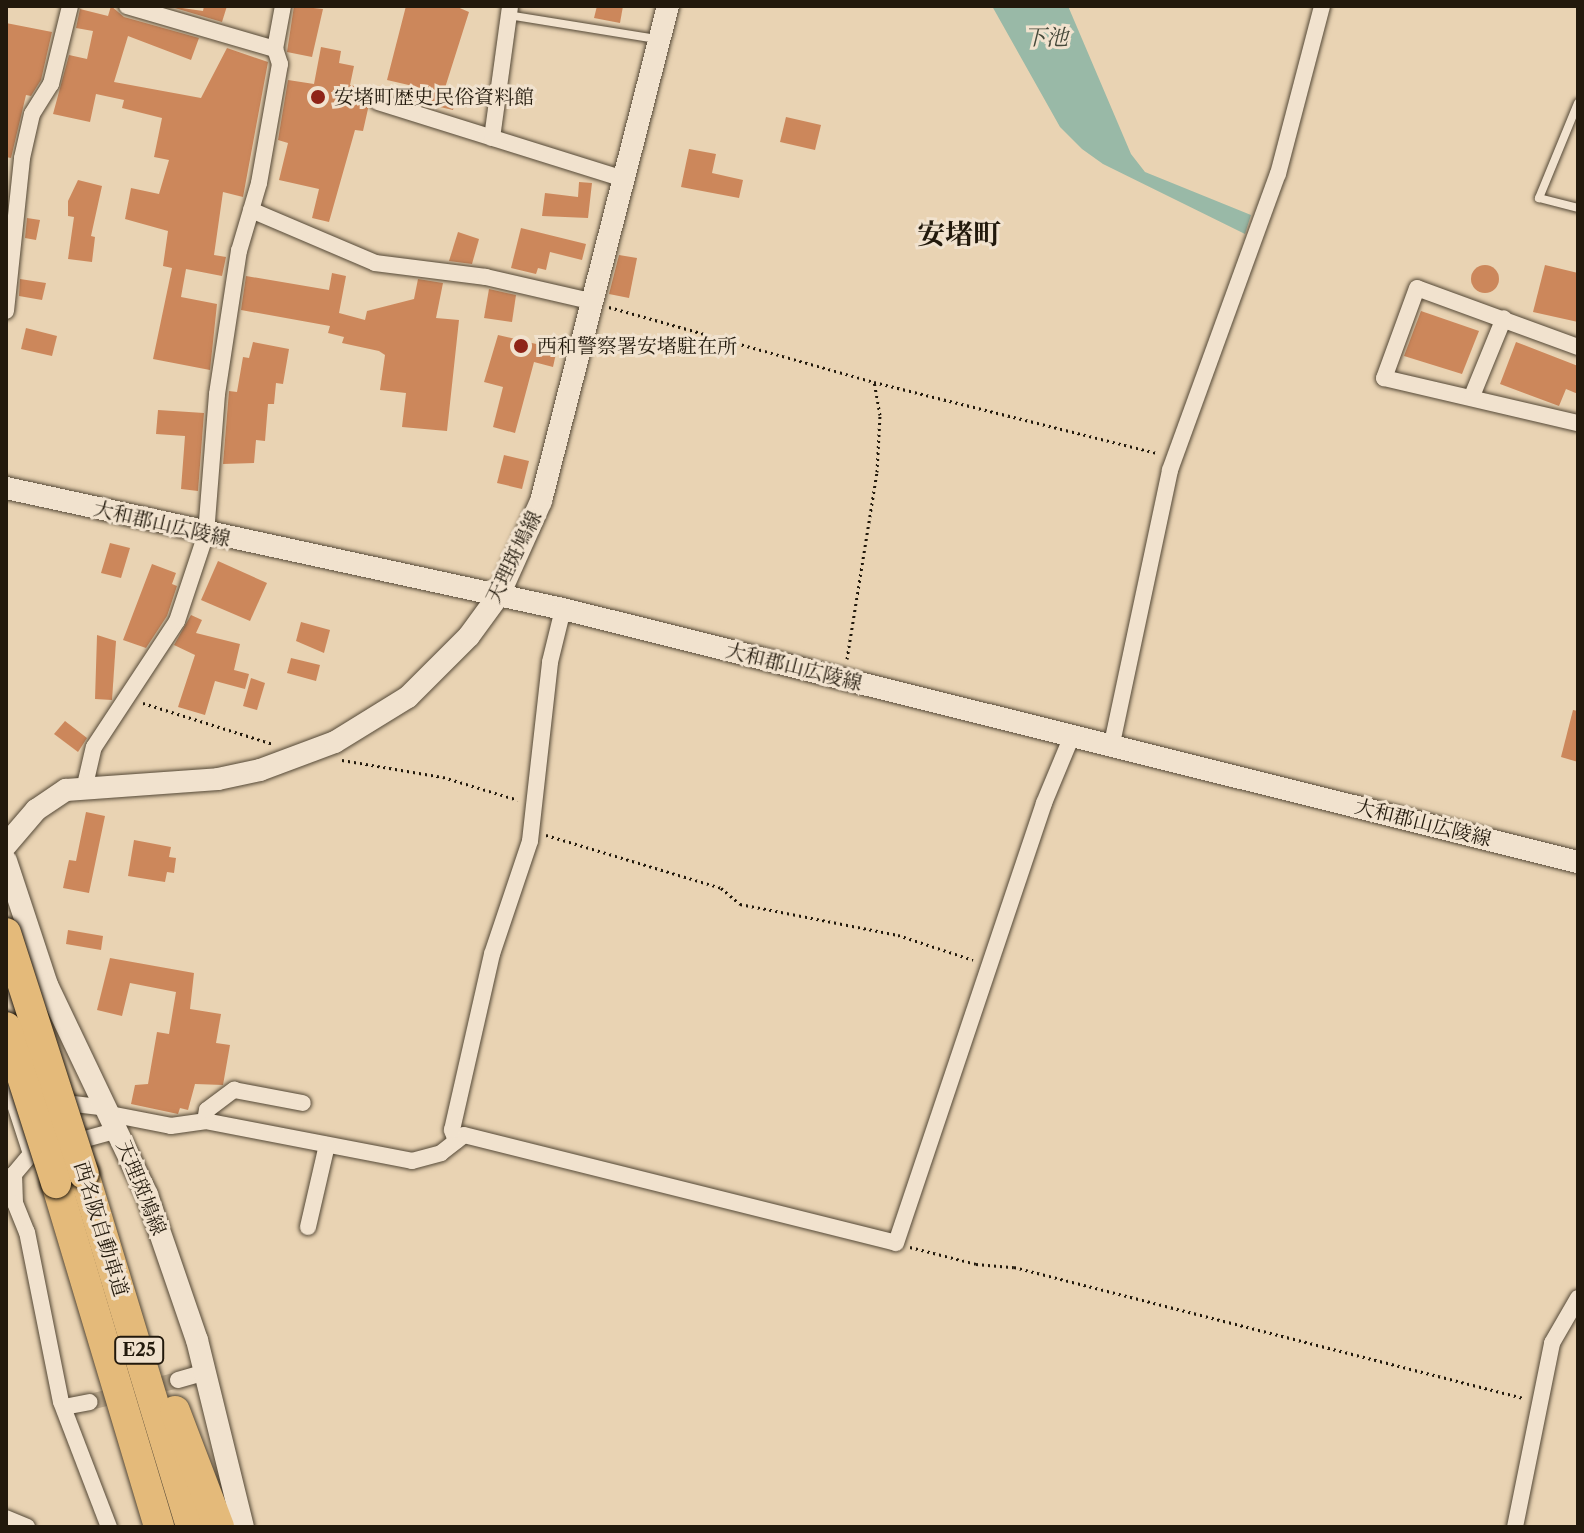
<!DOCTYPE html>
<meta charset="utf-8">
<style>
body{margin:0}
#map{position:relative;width:1584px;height:1533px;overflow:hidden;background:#e9d3b3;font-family:"Libre Caslon Text","Noto Serif JP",serif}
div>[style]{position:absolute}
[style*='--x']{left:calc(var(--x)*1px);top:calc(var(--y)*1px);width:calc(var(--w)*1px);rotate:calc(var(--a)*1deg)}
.water>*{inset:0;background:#99b9a7}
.building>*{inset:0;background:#cc875b}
.round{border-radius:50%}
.street-tunnel>*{height:16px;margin-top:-8px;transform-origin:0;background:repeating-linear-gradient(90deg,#c1ae92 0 16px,transparent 0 24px)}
.path>*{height:3px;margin-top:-1.5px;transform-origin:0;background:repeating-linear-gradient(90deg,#22190c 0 2px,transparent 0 6px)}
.roads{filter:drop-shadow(0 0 2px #544836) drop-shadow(0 0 2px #544836)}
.lane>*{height:8px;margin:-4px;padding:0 4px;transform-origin:4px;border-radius:4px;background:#f1e2ce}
.street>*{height:16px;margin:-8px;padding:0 8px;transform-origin:8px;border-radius:8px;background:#f1e2ce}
.secondary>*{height:22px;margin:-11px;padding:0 11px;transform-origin:11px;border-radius:11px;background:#f1e2ce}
.highway>*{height:30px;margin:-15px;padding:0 15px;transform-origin:15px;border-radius:15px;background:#e4ba7a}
.bridges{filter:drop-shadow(0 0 2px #22190c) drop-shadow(0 0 2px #22190c)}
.highway-bridge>*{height:30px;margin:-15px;padding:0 15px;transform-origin:15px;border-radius:15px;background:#e4ba7a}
.dots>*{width:22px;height:22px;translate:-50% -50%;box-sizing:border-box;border:4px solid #f1e2ce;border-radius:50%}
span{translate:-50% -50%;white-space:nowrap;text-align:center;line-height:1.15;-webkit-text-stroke:6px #f1e2ce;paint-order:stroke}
.shield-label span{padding:2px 6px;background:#f1e2ce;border:2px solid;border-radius:6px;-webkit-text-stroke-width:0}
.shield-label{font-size:18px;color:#22190c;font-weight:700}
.poi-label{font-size:20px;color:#22190c}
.left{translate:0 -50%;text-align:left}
.street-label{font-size:20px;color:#22190c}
.water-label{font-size:22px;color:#46493a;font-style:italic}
.district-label{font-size:28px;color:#22190c;font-weight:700}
.frame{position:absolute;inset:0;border:8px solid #22190c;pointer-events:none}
</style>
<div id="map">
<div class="water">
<div style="clip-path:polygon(992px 6px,1068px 6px,1131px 154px,1145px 172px,1251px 215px,1245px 234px,1103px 164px,1082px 149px,1060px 127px)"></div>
</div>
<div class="building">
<div style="clip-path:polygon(111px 6px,124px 17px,199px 38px,191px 60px,128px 36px,114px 82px,201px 98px,227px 48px,268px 62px,243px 197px,223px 192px,214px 255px,226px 257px,222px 276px,186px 269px,181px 297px,217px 304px,210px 370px,153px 359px,172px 268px,163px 266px,168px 231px,125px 219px,131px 188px,159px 194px,169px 160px,154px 157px,162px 118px,122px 108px,124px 100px,96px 94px,90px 122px,53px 114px,69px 55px,87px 59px,93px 31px,76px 28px,80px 9px,108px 16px)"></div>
<div style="clip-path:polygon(168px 6px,203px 11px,204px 6px,227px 6px,222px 22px)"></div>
<div style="clip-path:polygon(294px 6px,323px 9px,312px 57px,287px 52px)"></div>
<div style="clip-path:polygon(406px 6px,455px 6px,469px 12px,444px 91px,457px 94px,453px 110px,410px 100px,413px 86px,387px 80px)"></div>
<div style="clip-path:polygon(597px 6px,623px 6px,620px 23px,594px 18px)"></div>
<div style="clip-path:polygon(6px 23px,52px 32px,41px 80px,31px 96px,26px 95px,11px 158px,6px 157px)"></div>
<div style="clip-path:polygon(321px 47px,341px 51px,339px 63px,354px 66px,350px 85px,372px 91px,363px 131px,355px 130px,329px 222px,312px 218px,319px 189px,279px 180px,288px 143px,278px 140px,288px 80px,314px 84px)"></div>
<div style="clip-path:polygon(786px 117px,821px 125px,815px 150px,780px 142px)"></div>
<div style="clip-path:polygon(689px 149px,716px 154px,712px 173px,743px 180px,739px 198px,681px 187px)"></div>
<div style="clip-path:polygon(78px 180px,102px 186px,91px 236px,95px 237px,92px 262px,68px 259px,74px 217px,68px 216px,68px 201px)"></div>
<div style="clip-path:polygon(579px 182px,592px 183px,588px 218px,542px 216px,545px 193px,578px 197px)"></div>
<div style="clip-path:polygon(27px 218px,40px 220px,36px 240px,25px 238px)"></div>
<div style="clip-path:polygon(521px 228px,586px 244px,582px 260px,550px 252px,546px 270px,538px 268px,536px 274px,511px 268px)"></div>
<div style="clip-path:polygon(458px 232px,479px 239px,472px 264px,449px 261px)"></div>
<div style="clip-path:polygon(619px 255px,637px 258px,629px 298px,609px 294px)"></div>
<div class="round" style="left:1471px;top:265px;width:28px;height:28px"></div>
<div style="clip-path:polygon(1545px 265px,1578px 273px,1578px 322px,1533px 312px)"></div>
<div style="clip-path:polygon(332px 273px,346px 276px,339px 313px,365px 320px,367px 311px,414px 299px,418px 279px,443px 283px,436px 318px,459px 320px,447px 431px,402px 427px,406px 393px,380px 390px,385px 355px,379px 351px,342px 343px,344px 337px,328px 333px,330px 326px,241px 310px,246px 276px,329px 290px)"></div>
<div style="clip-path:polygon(20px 279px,46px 283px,42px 300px,19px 296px)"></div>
<div style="clip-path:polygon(489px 289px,516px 295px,512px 322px,484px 318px)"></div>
<div style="clip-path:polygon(1421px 311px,1479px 331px,1462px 374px,1404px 356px)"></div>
<div style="clip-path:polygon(26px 328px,57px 336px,52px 356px,21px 349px)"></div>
<div style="clip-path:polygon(498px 335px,557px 349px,553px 367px,534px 362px,515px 433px,493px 427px,503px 387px,484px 382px)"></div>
<div style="clip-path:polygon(253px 342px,289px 349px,283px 384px,276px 383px,274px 404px,268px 404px,265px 441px,256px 440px,254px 463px,223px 464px,229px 391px,237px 392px,243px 357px,249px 358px)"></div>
<div style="clip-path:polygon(1516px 342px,1578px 366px,1578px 394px,1566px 389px,1559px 406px,1500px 384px)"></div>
<div style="clip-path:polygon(158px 410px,204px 413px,198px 491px,181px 489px,185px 436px,156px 434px)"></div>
<div style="clip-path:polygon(504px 455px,529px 461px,522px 489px,497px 483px)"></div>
<div style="clip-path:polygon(110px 543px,130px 548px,121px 578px,101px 573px)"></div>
<div style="clip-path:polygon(218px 561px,267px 583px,250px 621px,201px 600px)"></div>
<div style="clip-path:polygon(152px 564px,176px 573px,172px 584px,177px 586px,167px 616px,146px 648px,123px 640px)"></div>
<div style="clip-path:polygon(191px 615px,202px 620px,196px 633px,240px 644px,234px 670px,249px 674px,245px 689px,215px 681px,205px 715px,178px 707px,195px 655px,174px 645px)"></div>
<div style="clip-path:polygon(301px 622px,330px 630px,324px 653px,296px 641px)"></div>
<div style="clip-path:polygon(97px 635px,116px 641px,112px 700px,95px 699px)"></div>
<div style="clip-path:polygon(291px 658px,320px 665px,316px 681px,287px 673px)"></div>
<div style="clip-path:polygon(251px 678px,265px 683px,257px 710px,243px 706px)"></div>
<div style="clip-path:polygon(1573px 710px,1578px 711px,1578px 762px,1561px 757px)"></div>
<div style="clip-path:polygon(65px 721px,87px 738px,78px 752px,54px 734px)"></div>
<div style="clip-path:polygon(86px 812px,105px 816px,89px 893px,63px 888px,69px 860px,76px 861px)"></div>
<div style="clip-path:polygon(134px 840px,171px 847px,169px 857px,176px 858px,174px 873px,167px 872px,165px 882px,128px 876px)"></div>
<div style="clip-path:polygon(68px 930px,103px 936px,101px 950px,66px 944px)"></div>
<div style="clip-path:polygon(110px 958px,194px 973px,190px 1009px,221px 1014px,216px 1043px,230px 1045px,223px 1085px,195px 1084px,188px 1110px,180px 1108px,178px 1114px,131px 1104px,135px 1085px,148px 1084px,157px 1032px,169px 1034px,176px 992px,130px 983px,122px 1016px,97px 1010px)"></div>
</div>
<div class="street-tunnel">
<div style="--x:90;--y:1402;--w:91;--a:-14"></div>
</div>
<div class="path">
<div style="--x:609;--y:307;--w:275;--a:15.8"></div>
<div style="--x:874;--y:382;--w:292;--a:14.1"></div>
<div style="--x:847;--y:659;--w:189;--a:-80.9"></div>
<div style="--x:877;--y:472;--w:57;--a:-87"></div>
<div style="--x:880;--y:415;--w:34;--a:-100"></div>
<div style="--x:143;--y:703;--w:136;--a:17.5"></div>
<div style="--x:342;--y:760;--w:102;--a:9.6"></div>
<div style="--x:443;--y:777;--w:78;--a:17"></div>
<div style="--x:546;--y:835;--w:183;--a:16.8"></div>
<div style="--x:721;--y:888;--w:25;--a:40"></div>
<div style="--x:740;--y:904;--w:161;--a:11.1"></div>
<div style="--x:898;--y:935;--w:79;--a:18.4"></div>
<div style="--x:910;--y:1247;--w:68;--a:14.4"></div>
<div style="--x:976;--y:1264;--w:38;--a:5"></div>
<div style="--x:1014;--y:1267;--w:526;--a:14.43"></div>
</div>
<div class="roads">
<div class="lane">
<div style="--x:508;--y:15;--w:151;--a:9.2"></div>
<div style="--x:1578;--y:103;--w:103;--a:112.3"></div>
<div style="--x:1539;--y:198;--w:40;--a:14.4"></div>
</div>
<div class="street">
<div style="--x:127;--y:6;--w:154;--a:16.2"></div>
<div style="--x:378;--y:102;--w:255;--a:17.4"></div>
<div style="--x:492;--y:138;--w:133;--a:-82.2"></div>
<div style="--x:251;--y:210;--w:135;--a:23.1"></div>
<div style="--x:375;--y:263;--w:112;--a:7.2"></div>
<div style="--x:486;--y:277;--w:107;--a:13"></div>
<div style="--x:6;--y:311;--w:154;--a:-84"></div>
<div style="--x:22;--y:158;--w:45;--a:-77.2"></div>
<div style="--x:32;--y:114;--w:36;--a:-58"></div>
<div style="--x:51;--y:84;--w:80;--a:-76.3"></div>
<div style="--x:1578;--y:347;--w:171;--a:-159.9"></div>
<div style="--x:1417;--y:288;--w:96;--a:110.1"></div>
<div style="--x:1384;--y:378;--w:199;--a:13.1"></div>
<div style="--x:1472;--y:396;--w:84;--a:-67.7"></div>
<div style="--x:1111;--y:748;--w:284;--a:-78"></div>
<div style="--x:1170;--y:470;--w:315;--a:-70"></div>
<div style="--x:1278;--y:174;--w:174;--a:-75.3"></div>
<div style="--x:85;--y:785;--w:39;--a:-77"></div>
<div style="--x:94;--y:747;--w:151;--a:-56.6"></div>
<div style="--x:177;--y:621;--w:92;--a:-71.6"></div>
<div style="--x:206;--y:534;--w:140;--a:-85.5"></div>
<div style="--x:217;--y:394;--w:145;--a:-81.3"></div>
<div style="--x:239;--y:251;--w:71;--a:-73.6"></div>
<div style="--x:259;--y:183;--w:121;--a:-80"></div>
<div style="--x:280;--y:64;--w:16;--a:-108"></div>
<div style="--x:275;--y:49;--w:44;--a:-79.5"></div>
<div style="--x:6;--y:1077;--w:81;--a:72"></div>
<div style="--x:31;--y:1154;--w:26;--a:130"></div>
<div style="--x:14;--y:1174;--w:29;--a:88"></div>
<div style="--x:15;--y:1203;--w:31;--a:68"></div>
<div style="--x:27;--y:1232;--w:173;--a:78.7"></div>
<div style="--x:61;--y:1402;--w:134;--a:69"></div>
<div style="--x:57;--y:1102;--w:50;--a:6.8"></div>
<div style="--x:110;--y:1114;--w:62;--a:11.1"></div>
<div style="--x:171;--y:1126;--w:34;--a:-8"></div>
<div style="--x:205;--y:1121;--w:211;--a:10.9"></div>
<div style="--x:412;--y:1161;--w:30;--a:-15"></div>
<div style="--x:441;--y:1153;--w:29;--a:-38"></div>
<div style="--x:464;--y:1135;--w:445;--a:14"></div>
<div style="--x:896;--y:1243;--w:464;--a:-71.4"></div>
<div style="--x:1044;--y:803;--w:70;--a:-67.4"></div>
<div style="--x:205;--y:1121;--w:11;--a:-80"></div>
<div style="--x:207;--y:1110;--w:34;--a:-37"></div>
<div style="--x:234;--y:1090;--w:70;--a:10.7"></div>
<div style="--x:456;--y:1141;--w:12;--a:-110"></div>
<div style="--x:452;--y:1130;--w:180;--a:-77.2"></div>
<div style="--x:492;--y:954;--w:119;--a:-71.4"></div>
<div style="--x:530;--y:841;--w:180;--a:-83.6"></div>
<div style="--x:550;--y:662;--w:55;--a:-76.2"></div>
<div style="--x:67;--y:1144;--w:53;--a:-15.4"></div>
<div style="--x:308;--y:1227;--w:84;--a:-77"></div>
<div style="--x:178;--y:1380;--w:29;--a:-16"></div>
<div style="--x:64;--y:1407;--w:26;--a:-11"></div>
<div style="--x:6;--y:1518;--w:23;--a:23"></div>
<div style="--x:1515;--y:1527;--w:188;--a:-78.6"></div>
<div style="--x:1552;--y:1343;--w:52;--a:-60"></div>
</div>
<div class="secondary">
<div style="--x:6;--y:488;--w:570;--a:12.26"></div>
<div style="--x:563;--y:609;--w:1046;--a:14"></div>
<div style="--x:6;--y:845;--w:46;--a:-49.4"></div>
<div style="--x:36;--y:810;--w:36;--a:-34"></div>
<div style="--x:66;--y:790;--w:152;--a:-4.1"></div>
<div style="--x:218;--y:779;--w:43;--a:-12.1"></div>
<div style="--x:260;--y:770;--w:80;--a:-20.5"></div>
<div style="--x:335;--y:742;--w:86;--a:-31.7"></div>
<div style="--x:408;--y:697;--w:86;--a:-45"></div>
<div style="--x:469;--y:636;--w:51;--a:-53.8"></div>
<div style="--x:499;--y:595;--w:103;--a:-65.9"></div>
<div style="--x:541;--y:501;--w:511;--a:-75.61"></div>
<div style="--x:6;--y:861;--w:131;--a:71.7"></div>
<div style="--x:47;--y:985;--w:233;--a:64.5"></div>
<div style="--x:147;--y:1195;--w:153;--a:71"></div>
<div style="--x:197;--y:1340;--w:193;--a:76.2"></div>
</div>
<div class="highway">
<div style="--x:84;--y:1174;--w:369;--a:73.1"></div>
<div style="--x:56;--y:1183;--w:359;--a:73.3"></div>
<div style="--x:175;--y:1411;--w:124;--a:69.2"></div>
</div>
</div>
<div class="bridges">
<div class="highway-bridge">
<div style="--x:6;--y:933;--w:253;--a:72.1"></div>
<div style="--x:6;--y:1027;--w:164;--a:72.2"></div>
</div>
</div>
<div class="dots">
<div style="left:318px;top:97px;background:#8f2418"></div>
<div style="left:521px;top:346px;background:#8f2418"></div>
</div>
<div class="shield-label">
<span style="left:139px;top:1350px">E25</span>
</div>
<div class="poi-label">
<span class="left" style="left:334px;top:97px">安堵町歴史民俗資料館</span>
<span class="left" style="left:537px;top:346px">西和警察署安堵駐在所</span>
</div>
<div class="street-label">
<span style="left:162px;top:524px;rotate:13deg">大和郡山広陵線</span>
<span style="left:514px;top:557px;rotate:-64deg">天理斑鳩線</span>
<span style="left:794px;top:667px;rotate:14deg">大和郡山広陵線</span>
<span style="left:1423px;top:823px;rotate:14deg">大和郡山広陵線</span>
<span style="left:141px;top:1188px;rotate:68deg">天理斑鳩線</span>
<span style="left:101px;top:1229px;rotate:73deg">西名阪自動車道</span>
</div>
<div class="water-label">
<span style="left:1046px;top:38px">下池</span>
</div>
<div class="district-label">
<span style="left:959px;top:234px">安堵町</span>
</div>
<div class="frame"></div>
</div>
